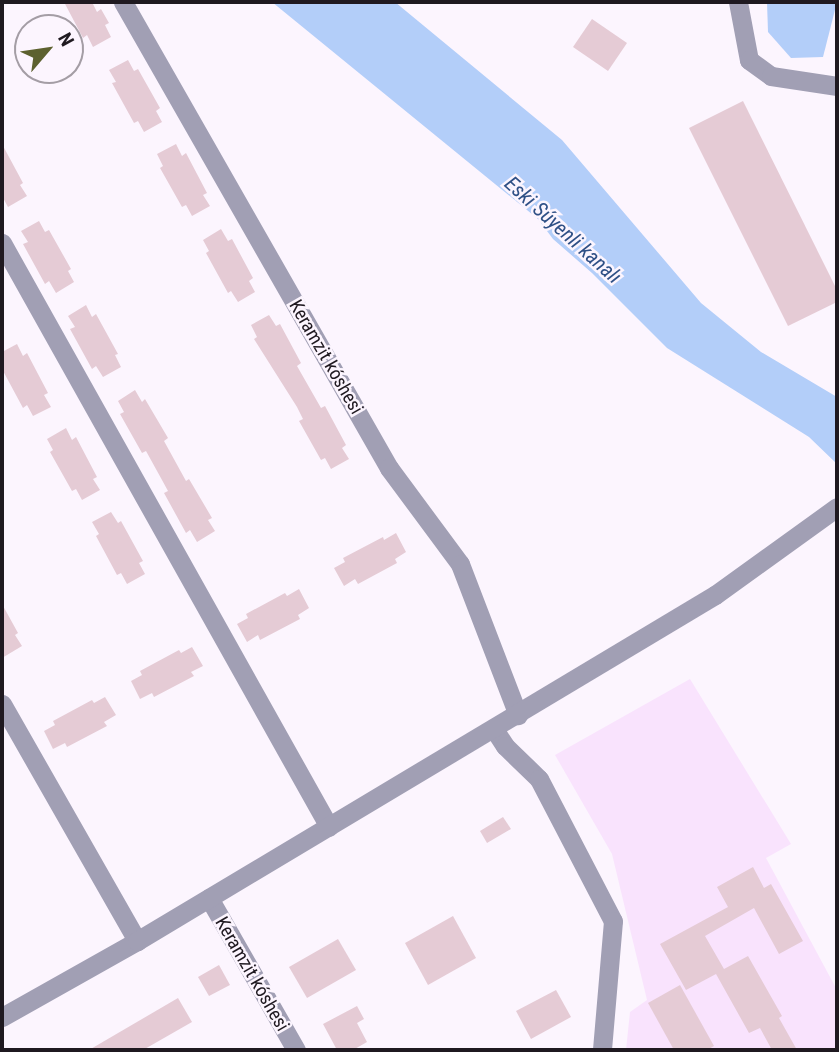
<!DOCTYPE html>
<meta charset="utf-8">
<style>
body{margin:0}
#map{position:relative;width:839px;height:1052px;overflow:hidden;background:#fcf5fe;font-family:"Roboto Condensed",sans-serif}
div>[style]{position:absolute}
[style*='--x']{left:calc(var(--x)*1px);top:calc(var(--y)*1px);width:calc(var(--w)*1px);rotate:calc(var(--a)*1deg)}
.built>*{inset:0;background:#f9e3fd}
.water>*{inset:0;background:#b3cef9}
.building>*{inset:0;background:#e5cbd5}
.minor>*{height:19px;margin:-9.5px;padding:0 9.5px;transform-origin:9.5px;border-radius:9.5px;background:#a19fb4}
span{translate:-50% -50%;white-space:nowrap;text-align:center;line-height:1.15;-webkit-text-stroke:5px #fcf5fe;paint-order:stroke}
.street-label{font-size:19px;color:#1f1920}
.water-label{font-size:21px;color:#2f5086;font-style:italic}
.frame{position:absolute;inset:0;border:4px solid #1f1920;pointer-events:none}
.north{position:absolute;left:14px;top:14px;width:70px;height:70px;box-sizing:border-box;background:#fcf5fe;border:2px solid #a49da5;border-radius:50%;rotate:61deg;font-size:19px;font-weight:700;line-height:28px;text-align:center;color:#1f1920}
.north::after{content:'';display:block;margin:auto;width:24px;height:32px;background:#5d612f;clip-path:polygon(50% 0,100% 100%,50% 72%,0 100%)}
</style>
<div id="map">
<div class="built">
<div style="clip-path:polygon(690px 679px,791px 844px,766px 858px,837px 990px,837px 1050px,626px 1050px,630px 1012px,647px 1000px,612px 854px,555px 755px)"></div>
</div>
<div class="water">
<div style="clip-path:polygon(272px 2px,395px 2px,562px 140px,701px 303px,761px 352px,837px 397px,837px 464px,809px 437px,667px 348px,592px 273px,553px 239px,538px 219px)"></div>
<div style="clip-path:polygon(767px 2px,837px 2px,823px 57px,791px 58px,768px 32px)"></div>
</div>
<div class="building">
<div style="clip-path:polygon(64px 2px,92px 2px,97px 12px,101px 9px,109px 23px,105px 25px,111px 37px,93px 47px,87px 35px,83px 38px)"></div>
<div style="clip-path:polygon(592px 19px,627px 43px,608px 71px,573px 47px)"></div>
<div style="clip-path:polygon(128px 60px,134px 71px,138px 69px,160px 108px,156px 111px,162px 122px,144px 132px,138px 121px,134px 123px,112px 83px,116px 82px,109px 70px)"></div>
<div style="clip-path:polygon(743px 101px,837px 290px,837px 302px,788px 326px,689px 128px)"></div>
<div style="clip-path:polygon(2px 144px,23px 183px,20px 185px,27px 196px,8px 207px,2px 196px)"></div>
<div style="clip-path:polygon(176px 144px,182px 156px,186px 153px,207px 193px,203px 195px,210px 206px,192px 216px,186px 205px,182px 207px,160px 168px,163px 166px,157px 154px)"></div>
<div style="clip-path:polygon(39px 221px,45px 232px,49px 230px,71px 269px,68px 271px,74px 282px,56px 293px,49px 281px,45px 284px,23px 244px,28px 242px,21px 231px)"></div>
<div style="clip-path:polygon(221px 229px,228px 241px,232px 239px,253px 278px,249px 281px,255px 292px,238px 302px,231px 291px,228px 293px,206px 253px,209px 251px,203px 240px)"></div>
<div style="clip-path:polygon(86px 305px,92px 317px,96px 314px,118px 354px,115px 355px,121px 367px,103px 377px,96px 366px,92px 369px,70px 329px,75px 327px,68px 316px)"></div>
<div style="clip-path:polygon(269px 315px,276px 326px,280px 324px,301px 363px,297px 366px,321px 408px,325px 406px,346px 445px,342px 448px,349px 459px,331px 469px,325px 458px,321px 460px,299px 421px,303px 419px,297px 407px,254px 339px,257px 337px,251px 325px)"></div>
<div style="clip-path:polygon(17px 344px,23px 356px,27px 353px,48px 393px,44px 395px,51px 407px,33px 416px,27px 405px,23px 408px,2px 369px,2px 352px)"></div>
<div style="clip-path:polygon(135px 390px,142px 402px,145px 399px,168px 438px,164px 441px,186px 481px,189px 479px,212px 518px,208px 520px,215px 531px,197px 542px,190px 530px,186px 533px,164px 493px,168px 491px,162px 480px,146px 451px,142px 453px,120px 414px,124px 412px,118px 401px)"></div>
<div style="clip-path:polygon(66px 428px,72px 440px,76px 437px,97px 477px,93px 479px,100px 490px,82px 500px,76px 489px,72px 491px,50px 452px,53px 450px,47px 439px)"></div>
<div style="clip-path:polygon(111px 512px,118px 523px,121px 521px,143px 561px,139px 563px,145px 574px,127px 584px,121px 573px,117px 575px,96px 536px,99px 534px,92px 522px)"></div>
<div style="clip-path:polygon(396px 533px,406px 552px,395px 559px,397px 563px,358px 584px,355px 579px,344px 586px,334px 568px,345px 562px,343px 558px,383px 537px,384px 540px)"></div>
<div style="clip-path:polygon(299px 589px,309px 608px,298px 615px,300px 619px,260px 640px,258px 635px,247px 642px,237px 624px,248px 618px,246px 614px,285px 593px,287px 596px)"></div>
<div style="clip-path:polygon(2px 604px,18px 633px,15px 635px,22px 646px,2px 658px)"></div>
<div style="clip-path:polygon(192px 647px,203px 666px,191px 672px,194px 676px,154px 697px,152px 693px,140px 699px,131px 681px,142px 675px,140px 671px,179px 650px,181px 653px)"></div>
<div style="clip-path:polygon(105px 697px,116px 715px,104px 722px,107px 726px,67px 747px,65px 743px,53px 749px,44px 731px,55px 725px,53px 721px,92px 700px,94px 703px)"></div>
<div style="clip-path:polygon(503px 817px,511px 829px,487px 843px,480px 831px)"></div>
<div style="clip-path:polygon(753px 867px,764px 888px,771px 884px,803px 941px,779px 954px,754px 908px,705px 936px,724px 969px,748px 956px,782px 1016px,779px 1018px,797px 1050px,772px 1050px,760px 1028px,749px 1033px,716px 974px,686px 990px,660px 944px,728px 907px,717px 887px)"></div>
<div style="clip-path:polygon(453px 916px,476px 958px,428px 985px,405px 943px)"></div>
<div style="clip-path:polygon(338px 939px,356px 970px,307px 998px,289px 967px)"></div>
<div style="clip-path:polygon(219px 965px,230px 985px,209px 996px,198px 977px)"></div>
<div style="clip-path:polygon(680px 985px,714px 1046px,707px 1050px,674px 1050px,648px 1003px)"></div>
<div style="clip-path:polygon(556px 990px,571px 1017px,531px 1039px,516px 1011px)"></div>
<div style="clip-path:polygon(178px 998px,192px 1022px,143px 1050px,89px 1050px)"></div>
<div style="clip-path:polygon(357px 1006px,364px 1019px,357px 1023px,367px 1042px,353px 1050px,337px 1050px,323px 1024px)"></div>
</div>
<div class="minor">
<div style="--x:123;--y:2;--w:537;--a:60.28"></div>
<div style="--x:389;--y:468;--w:119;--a:53.5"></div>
<div style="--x:460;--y:564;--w:162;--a:69"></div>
<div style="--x:738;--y:2;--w:59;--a:79.3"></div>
<div style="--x:749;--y:60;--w:27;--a:36"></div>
<div style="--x:771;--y:76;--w:67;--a:8.6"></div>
<div style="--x:2;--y:243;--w:669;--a:60.75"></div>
<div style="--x:2;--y:704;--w:273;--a:60.3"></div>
<div style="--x:494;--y:729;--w:20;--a:57"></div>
<div style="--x:505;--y:746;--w:47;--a:44.1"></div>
<div style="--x:539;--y:779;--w:160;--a:62.5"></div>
<div style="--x:613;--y:921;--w:129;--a:94.9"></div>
<div style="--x:209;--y:898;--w:175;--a:60.2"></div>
<div style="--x:2;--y:1017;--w:155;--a:-29.4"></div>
<div style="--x:137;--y:941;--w:674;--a:-30.91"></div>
<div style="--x:715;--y:595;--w:150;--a:-35.8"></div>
</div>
<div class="street-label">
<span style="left:326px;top:357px;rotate:60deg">Keramzit kóshesi</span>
<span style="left:252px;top:974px;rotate:60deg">Keramzit kóshesi</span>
</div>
<div class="water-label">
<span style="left:563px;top:230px;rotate:42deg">Eski Súyenli kanalı</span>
</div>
<div class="frame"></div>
<div class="north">N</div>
</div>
